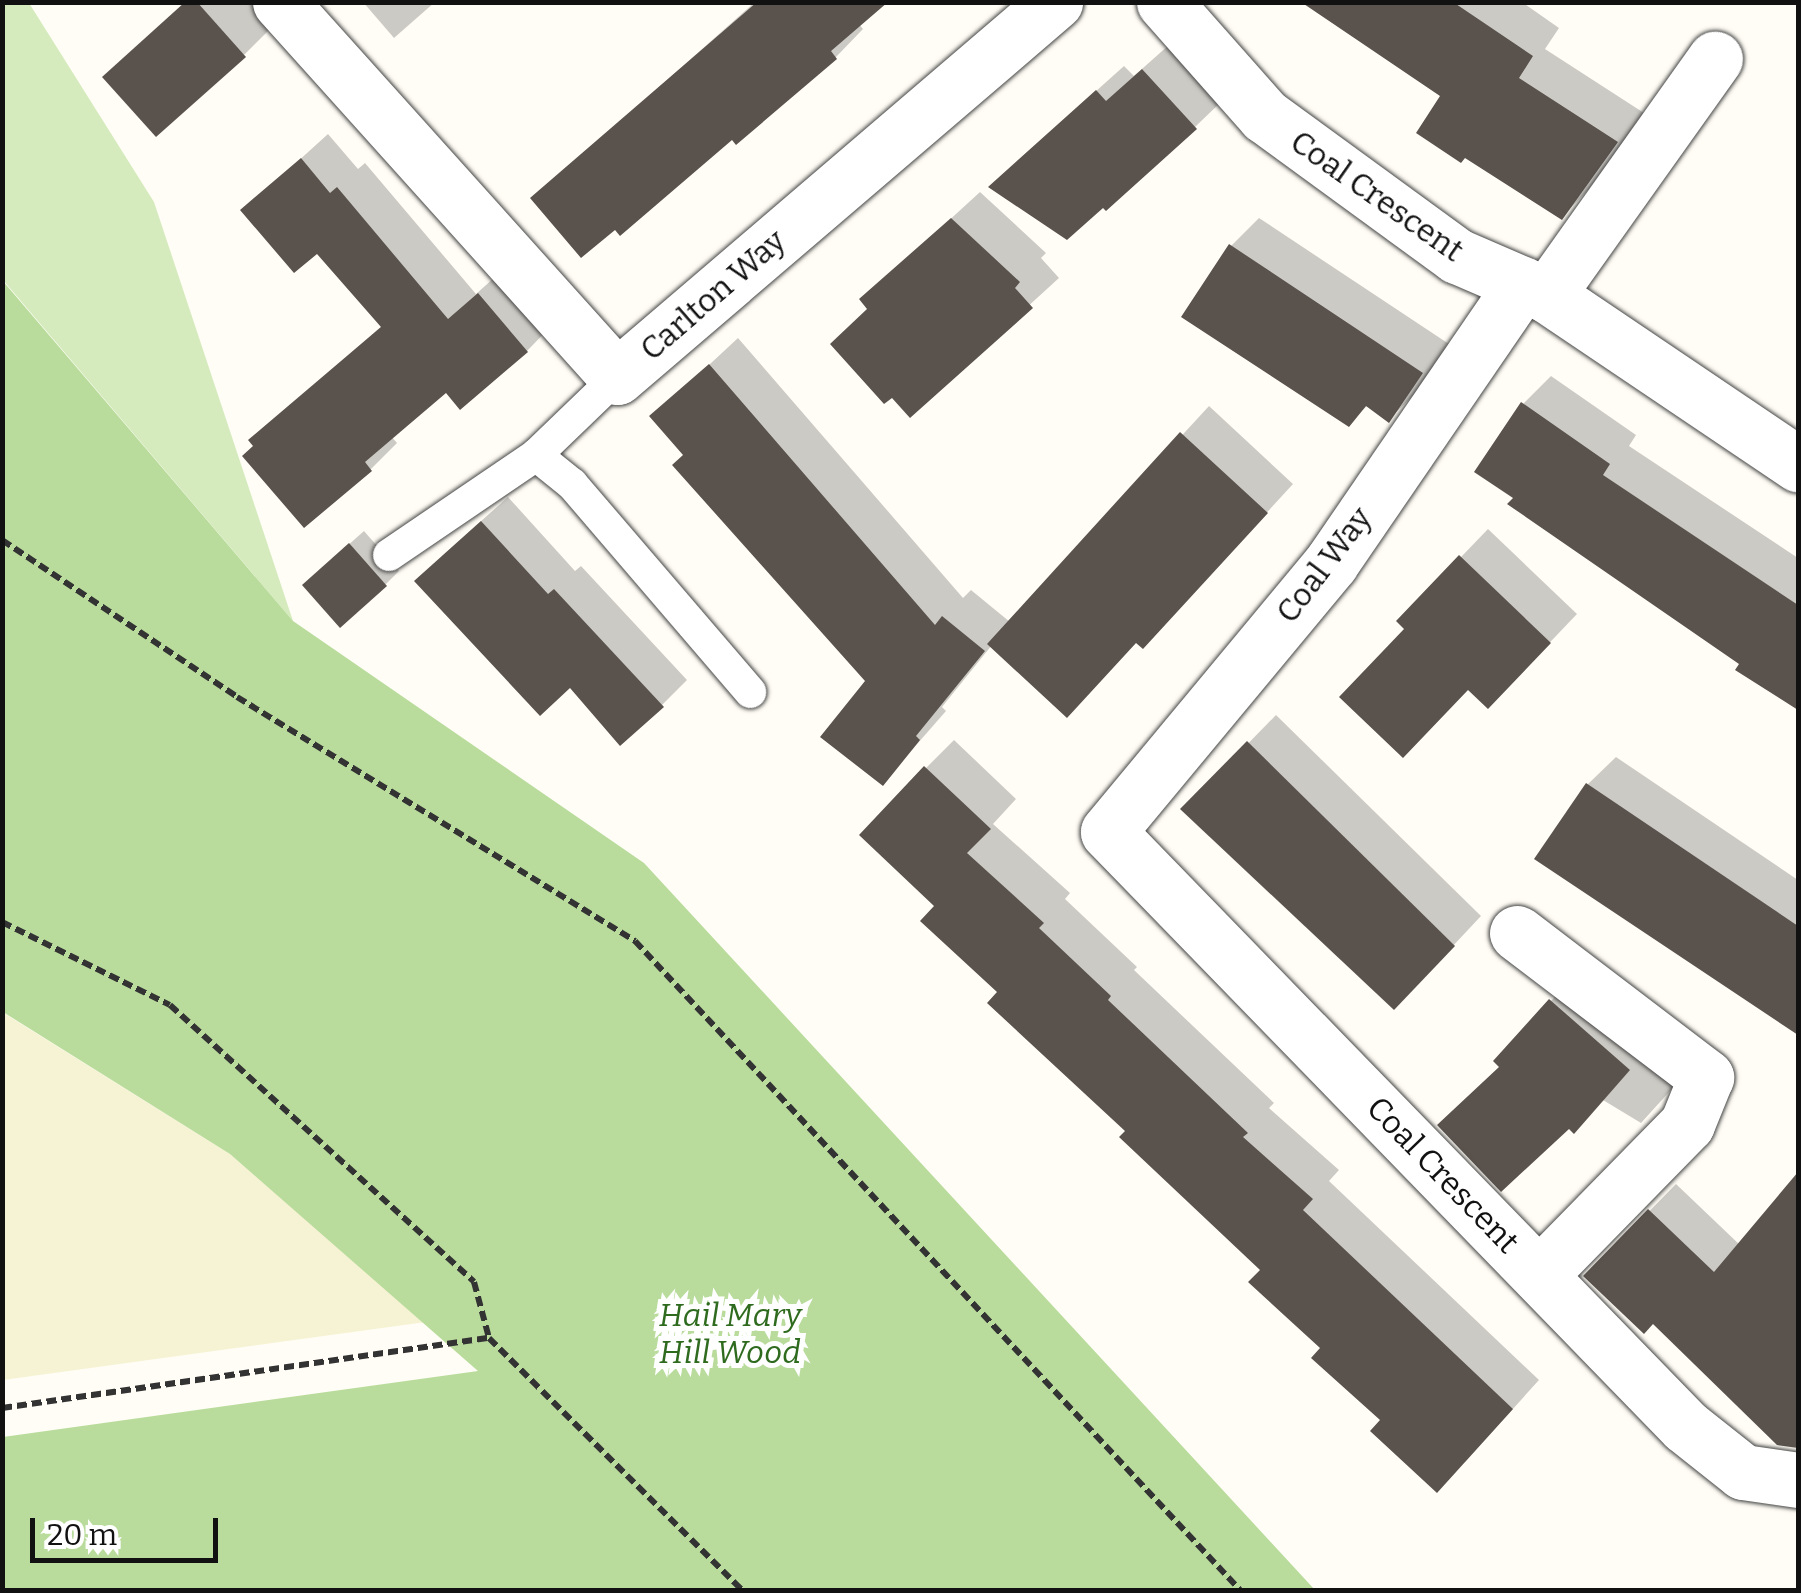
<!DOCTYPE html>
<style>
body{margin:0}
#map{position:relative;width:1801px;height:1593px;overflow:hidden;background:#fffdf5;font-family:Bitter,serif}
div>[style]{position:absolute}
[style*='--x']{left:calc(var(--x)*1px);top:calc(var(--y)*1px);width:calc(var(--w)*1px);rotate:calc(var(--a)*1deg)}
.farmland>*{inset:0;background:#f6f3d4}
.green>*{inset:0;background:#d5ebbd}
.forest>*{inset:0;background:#b9dc9c}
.shadow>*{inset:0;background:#0003}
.building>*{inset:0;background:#5a524d}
.path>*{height:6px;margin-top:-3px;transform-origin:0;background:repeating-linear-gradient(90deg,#333 0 10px,transparent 0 15px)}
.roads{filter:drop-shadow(0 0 2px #444) drop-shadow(0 0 2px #444)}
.lane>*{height:32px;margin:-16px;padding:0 16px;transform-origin:16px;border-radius:16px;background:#fff}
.street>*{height:55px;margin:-27.5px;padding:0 27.5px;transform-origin:27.5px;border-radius:27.5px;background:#fff}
span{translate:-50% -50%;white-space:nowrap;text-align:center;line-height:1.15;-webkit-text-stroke:10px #fff;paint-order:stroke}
.street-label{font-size:32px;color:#111}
.park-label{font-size:32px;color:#2f6b1f;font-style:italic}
.frame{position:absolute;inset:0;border:5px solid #111;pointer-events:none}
.scale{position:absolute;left:30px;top:1518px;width:188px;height:45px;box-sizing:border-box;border:5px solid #111;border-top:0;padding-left:12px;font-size:30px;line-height:35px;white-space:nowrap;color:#111;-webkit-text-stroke:8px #fff;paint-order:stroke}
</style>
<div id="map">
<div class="farmland">
<div style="clip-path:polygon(2px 1012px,230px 1154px,426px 1322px,3px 1380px)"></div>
</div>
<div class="green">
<div style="clip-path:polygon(2px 3px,29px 3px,154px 202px,293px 621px,3px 280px)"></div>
</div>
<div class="forest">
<div style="clip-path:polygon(2px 280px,293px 621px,644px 863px,1315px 1590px,3px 1590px,3px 1437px,478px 1371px,230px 1154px,3px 1012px)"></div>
</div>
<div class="shadow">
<div style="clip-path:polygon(185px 2px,249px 2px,272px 27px,244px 55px)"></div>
<div style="clip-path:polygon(363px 2px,435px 2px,394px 38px)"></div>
<div style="clip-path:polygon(755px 2px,884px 2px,859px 24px,863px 29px,836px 57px,736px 141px,732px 136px,615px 226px,534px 198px)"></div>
<div style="clip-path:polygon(1318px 2px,1522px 2px,1559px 28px,1545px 49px,1644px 113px,1589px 189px,1562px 217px,1444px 95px)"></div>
<div style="clip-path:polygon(1170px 44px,1222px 101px,1195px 127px,1018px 161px,1124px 66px,1134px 76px)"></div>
<div style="clip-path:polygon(328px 134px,358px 169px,365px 163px,476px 294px,505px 268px,553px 324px,527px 351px,446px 389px,391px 436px,397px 443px,371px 469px,256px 446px,251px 440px,383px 325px,317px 250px,244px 210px)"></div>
<div style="clip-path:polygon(980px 192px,1046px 253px,1041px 258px,1059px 278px,910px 414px,870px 308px,862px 300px)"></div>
<div style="clip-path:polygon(1259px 218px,1449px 344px,1417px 392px,1389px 419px,1368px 405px,1348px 424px,1231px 246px)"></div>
<div style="clip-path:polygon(738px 338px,963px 598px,971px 590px,1010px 622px,1209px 406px,1293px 484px,1170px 618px,1137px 641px,992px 645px,942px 707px,946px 711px,883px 783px,868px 681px,653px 417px)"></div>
<div style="clip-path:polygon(1551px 376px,1636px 435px,1629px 446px,1798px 558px,1798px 707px,1739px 669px,1742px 664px,1516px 498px,1523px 404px)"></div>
<div style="clip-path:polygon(508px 497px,575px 571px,581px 566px,687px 680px,662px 705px,570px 685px,442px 556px)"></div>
<div style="clip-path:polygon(1488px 529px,1577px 614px,1516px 678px,1468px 687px,1408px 629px,1461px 557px)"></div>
<div style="clip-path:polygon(364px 531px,399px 571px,386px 584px,319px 571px)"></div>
<div style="clip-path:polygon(1276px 715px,1481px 916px,1422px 979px,1184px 809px)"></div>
<div style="clip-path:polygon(954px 740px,1016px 799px,993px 824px,1070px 893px,1065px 899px,1137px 967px,1134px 970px,1274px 1103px,1269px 1108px,1339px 1170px,1329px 1181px,1539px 1380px,1465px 1462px,1383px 1420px,1263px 1270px,1128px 1131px,938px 905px,926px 768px)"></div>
<div style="clip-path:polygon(1616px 757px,1798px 880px,1798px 1000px,1779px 1020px,1538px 858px,1588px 784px)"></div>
<div style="clip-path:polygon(1578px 973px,1689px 1070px,1641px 1123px,1598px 1097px,1502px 1066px,1551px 1001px)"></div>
<div style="clip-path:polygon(1676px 1184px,1741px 1246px,1754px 1233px,1798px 1278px,1798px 1434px,1788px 1444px,1654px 1321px,1586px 1276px)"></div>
</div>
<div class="building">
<div style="clip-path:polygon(185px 2px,197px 2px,246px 57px,156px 137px,102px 77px)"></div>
<div style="clip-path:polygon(757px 2px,888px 2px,831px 51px,837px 59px,736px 145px,732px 140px,620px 236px,615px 230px,581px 258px,530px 198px)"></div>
<div style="clip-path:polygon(1301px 2px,1453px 2px,1533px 56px,1519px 78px,1618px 142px,1562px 220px,1465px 158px,1461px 163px,1416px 133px,1440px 96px)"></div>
<div style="clip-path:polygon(1142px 69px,1197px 129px,1106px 211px,1103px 208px,1067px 240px,988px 187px,1096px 90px,1106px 101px)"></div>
<div style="clip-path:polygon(301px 158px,330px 193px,337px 187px,448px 319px,478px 293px,528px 352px,460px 410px,446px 393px,365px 462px,372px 471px,304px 528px,242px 456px,253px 446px,248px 440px,381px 327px,317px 254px,294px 273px,240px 210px)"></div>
<div style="clip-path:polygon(951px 218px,1020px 282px,1015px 288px,1033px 308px,910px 418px,892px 398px,884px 404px,830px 344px,867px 309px,859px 299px)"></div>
<div style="clip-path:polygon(1229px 244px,1423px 373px,1389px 423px,1366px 406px,1349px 427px,1181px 317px)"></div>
<div style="clip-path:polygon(709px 364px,935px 625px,942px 616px,985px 651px,916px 736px,920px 740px,883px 786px,820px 737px,865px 681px,672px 465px,683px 455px,649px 416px)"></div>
<div style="clip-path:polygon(1521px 402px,1610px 464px,1603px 475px,1798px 605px,1798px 710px,1735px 670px,1739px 664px,1507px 504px,1513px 498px,1474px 472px)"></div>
<div style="clip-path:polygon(1180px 432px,1268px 513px,1143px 649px,1136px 643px,1067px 718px,987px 644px)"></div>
<div style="clip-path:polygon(481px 521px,548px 594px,554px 589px,664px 707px,620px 746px,570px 688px,540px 716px,414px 581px)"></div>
<div style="clip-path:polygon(349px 543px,387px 586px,340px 628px,302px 585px)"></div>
<div style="clip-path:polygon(1459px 555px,1551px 643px,1488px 709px,1468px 690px,1403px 758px,1339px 697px,1404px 629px,1396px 621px)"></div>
<div style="clip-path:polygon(1247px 741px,1455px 946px,1394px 1010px,1180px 809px)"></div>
<div style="clip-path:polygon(924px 766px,991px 829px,967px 853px,1044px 923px,1039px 928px,1111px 996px,1108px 1000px,1248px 1133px,1243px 1137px,1313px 1199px,1303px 1210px,1513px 1409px,1437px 1493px,1370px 1431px,1380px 1420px,1311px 1358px,1320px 1348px,1248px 1282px,1260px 1270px,1119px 1137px,1125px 1131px,987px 1003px,997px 992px,920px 921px,934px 906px,859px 835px)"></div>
<div style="clip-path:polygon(1586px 783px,1798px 926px,1798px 1035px,1534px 859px)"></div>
<div style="clip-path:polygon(1549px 999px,1630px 1070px,1574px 1134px,1569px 1129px,1501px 1192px,1437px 1125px,1499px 1067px,1493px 1061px)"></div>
<div style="clip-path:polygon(1798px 1172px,1798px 1448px,1777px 1445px,1653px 1324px,1644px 1334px,1583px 1276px,1648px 1209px,1714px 1272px)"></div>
</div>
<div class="path">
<div style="--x:2;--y:540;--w:283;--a:33.7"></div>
<div style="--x:237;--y:697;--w:467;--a:31.5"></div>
<div style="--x:635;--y:941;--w:887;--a:47.01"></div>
<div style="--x:2;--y:922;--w:187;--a:26.3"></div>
<div style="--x:170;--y:1005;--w:411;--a:42.3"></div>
<div style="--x:474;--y:1282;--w:58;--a:75"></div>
<div style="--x:2;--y:1408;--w:492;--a:-8.2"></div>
<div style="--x:489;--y:1338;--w:357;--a:44.9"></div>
</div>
<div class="roads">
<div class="lane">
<div style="--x:536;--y:455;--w:46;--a:38.9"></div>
<div style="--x:572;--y:484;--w:274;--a:49.4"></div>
<div style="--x:389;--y:555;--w:178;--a:-34.2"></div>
<div style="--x:536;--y:455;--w:112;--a:-43.9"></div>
</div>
<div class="street">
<div style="--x:280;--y:2;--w:504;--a:48.06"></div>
<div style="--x:617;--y:377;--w:577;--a:-40.57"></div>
<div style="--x:1164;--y:2;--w:152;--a:48.5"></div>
<div style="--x:1265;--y:116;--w:238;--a:36.1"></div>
<div style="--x:1457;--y:256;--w:98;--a:23.4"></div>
<div style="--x:1547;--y:295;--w:303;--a:34"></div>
<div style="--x:1522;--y:284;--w:338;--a:124.4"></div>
<div style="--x:1331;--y:563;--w:349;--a:129.7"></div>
<div style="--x:1108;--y:832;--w:828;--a:45.83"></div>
<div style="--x:1685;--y:1426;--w:74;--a:38.4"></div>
<div style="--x:1743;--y:1472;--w:56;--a:8.3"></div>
<div style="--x:1547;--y:295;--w:290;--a:-54.6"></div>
<div style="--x:1517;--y:933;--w:238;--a:37.3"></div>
<div style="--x:1706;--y:1077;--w:51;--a:112"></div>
<div style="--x:1687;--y:1124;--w:210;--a:134.4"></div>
</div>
</div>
<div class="street-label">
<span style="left:1377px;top:196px;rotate:35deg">Coal Crescent</span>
<span style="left:713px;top:295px;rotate:-41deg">Carlton Way</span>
<span style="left:1324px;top:565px;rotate:-53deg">Coal Way</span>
<span style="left:1443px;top:1175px;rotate:46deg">Coal Crescent</span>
</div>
<div class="park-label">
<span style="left:730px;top:1334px">Hail Mary<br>Hill Wood</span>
</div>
<div class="frame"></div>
<div class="scale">20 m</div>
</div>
